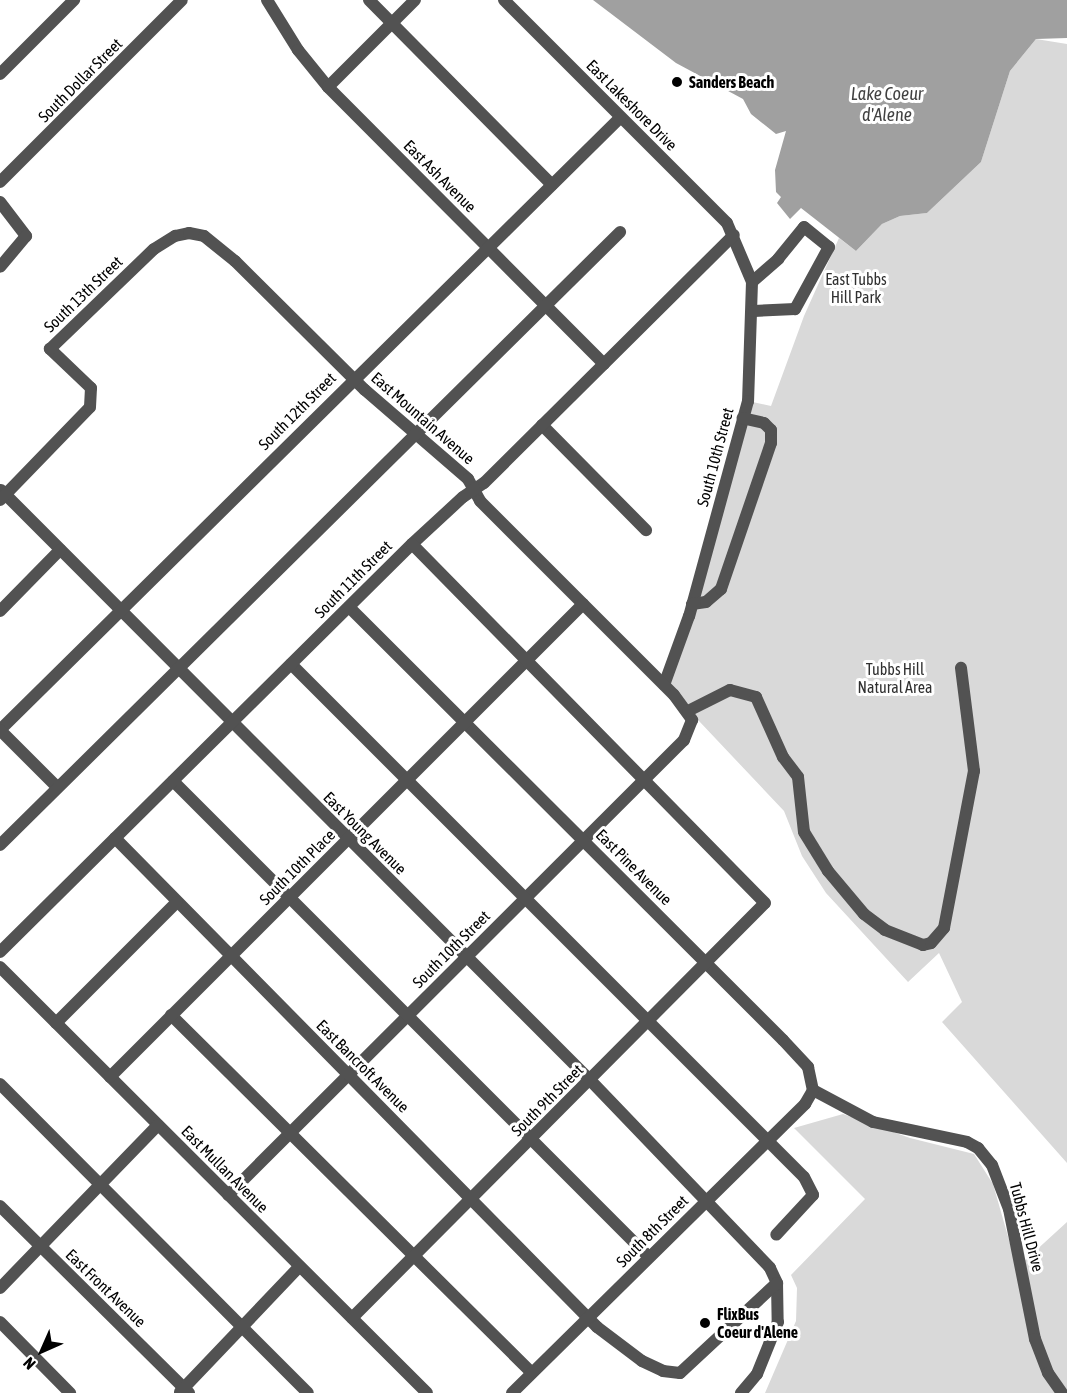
<!DOCTYPE html>
<style>
body{margin:0}
#map{position:relative;width:1067px;height:1393px;overflow:hidden;background:#fff;font-family:"Asap Condensed",sans-serif}
div>[style]{position:absolute}
[style*='--x']{left:calc(var(--x)*1px);top:calc(var(--y)*1px);width:calc(var(--w)*1px);rotate:calc(var(--a)*1deg)}
.green>*{inset:0;background:#d9d9d9}
.water>*{inset:0;background:#a0a0a0}
.minor>*{height:12px;margin:-6px;padding:0 6px;transform-origin:6px;border-radius:6px;background:#525252}
.dots>*{width:16px;height:16px;translate:-50% -50%;box-sizing:border-box;border:3px solid #fff;border-radius:50%}
span{translate:-50% -50%;white-space:nowrap;text-align:center;line-height:1.15;-webkit-text-stroke:6px #fff;paint-order:stroke}
.street-label{font-size:16px;color:#000}
.poi-label{font-size:16px;color:#000;font-weight:700}
.left{translate:0 -50%;text-align:left}
.park-label{font-size:16px;color:#303030}
.water-label{font-size:18px;color:#414141;font-style:italic}
.north{position:absolute;left:12px;top:1321px;width:60px;height:60px;-webkit-text-stroke:4px #fff;paint-order:stroke;rotate:225deg;font-size:16px;font-weight:700;line-height:24px;text-align:center;color:#000}
.north::after{content:'';display:block;margin:auto;width:21px;height:27px;background:#000;clip-path:polygon(50% 0,100% 100%,50% 72%,0 100%)}
</style>
<div id="map">
<div class="green">
<div style="clip-path:polygon(1036px 39px,1067px 44px,1067px 1163px,942px 1022px,962px 1002px,939px 953px,908px 982px,826px 893px,802px 856px,784px 811px,665px 685px,748px 401px,771px 406px,804px 316px,839px 238px,856px 251px,882px 224px,900px 216px,927px 213px,981px 162px,1010px 71px)"></div>
<div style="clip-path:polygon(843px 1114px,910px 1138px,974px 1154px,993px 1184px,1013px 1254px,1021px 1264px,1067px 1222px,1067px 1393px,765px 1393px,796px 1321px,797px 1288px,791px 1275px,865px 1199px,794px 1128px)"></div>
</div>
<div class="water">
<div style="clip-path:polygon(593px 0,1067px 0,1067px 38px,1036px 39px,1010px 71px,981px 162px,927px 213px,900px 216px,882px 224px,856px 251px,801px 208px,790px 219px,777px 203px,781px 197px,776px 192px,775px 170px,786px 131px,776px 134px,751px 114px,743px 99px,676px 63px)"></div>
</div>
<div class="minor">
<div style="--x:267;--y:0;--w:59;--a:58.2"></div>
<div style="--x:298;--y:50;--w:48;--a:51"></div>
<div style="--x:328;--y:87;--w:391;--a:45.1"></div>
<div style="--x:369;--y:0;--w:260;--a:45.3"></div>
<div style="--x:504;--y:0;--w:315;--a:45"></div>
<div style="--x:727;--y:223;--w:64;--a:67"></div>
<div style="--x:752;--y:282;--w:119;--a:91.9"></div>
<div style="--x:748;--y:401;--w:223;--a:105.3"></div>
<div style="--x:689;--y:616;--w:73;--a:109.9"></div>
<div style="--x:0;--y:74;--w:105;--a:-45"></div>
<div style="--x:328;--y:87;--w:123;--a:-45"></div>
<div style="--x:0;--y:182;--w:257;--a:-45"></div>
<div style="--x:0;--y:202;--w:43;--a:52.6"></div>
<div style="--x:26;--y:236;--w:40;--a:130"></div>
<div style="--x:752;--y:282;--w:35;--a:-41"></div>
<div style="--x:778;--y:259;--w:41;--a:-50.9"></div>
<div style="--x:804;--y:227;--w:32;--a:39"></div>
<div style="--x:829;--y:247;--w:71;--a:118.7"></div>
<div style="--x:795;--y:309;--w:41;--a:177.2"></div>
<div style="--x:542;--y:425;--w:148;--a:45.3"></div>
<div style="--x:1;--y:490;--w:834;--a:45.05"></div>
<div style="--x:590;--y:1080;--w:260;--a:46.2"></div>
<div style="--x:770;--y:1268;--w:17;--a:65"></div>
<div style="--x:777;--y:1283;--w:39;--a:89"></div>
<div style="--x:778;--y:1322;--w:56;--a:112"></div>
<div style="--x:757;--y:1374;--w:25;--a:130"></div>
<div style="--x:0;--y:500;--w:129;--a:-45.9"></div>
<div style="--x:90;--y:407;--w:19;--a:-87"></div>
<div style="--x:91;--y:388;--w:57;--a:-136.4"></div>
<div style="--x:50;--y:349;--w:144;--a:-43.9"></div>
<div style="--x:154;--y:249;--w:25;--a:-32"></div>
<div style="--x:175;--y:236;--w:14;--a:-12"></div>
<div style="--x:189;--y:233;--w:15;--a:11"></div>
<div style="--x:204;--y:236;--w:40;--a:39"></div>
<div style="--x:235;--y:261;--w:183;--a:44.8"></div>
<div style="--x:365;--y:390;--w:136;--a:40.8"></div>
<div style="--x:468;--y:479;--w:25;--a:61"></div>
<div style="--x:480;--y:501;--w:274;--a:45"></div>
<div style="--x:674;--y:695;--w:31;--a:54"></div>
<div style="--x:692;--y:720;--w:22;--a:112"></div>
<div style="--x:684;--y:740;--w:644;--a:135.06"></div>
<div style="--x:692;--y:604;--w:14;--a:-8"></div>
<div style="--x:706;--y:602;--w:20;--a:-41"></div>
<div style="--x:721;--y:589;--w:154;--a:-71.1"></div>
<div style="--x:771;--y:443;--w:13;--a:-90"></div>
<div style="--x:771;--y:430;--w:10;--a:-135"></div>
<div style="--x:764;--y:423;--w:22;--a:-167"></div>
<div style="--x:349;--y:607;--w:613;--a:44.93"></div>
<div style="--x:783;--y:1040;--w:37;--a:47"></div>
<div style="--x:808;--y:1067;--w:24;--a:78"></div>
<div style="--x:813;--y:1090;--w:68;--a:28.1"></div>
<div style="--x:873;--y:1122;--w:96;--a:12"></div>
<div style="--x:967;--y:1142;--w:13;--a:29"></div>
<div style="--x:978;--y:1148;--w:22;--a:51"></div>
<div style="--x:992;--y:1165;--w:47;--a:68.9"></div>
<div style="--x:1009;--y:1209;--w:133;--a:78.7"></div>
<div style="--x:1035;--y:1339;--w:36;--a:69"></div>
<div style="--x:1048;--y:1373;--w:24;--a:55"></div>
<div style="--x:0;--y:611;--w:86;--a:-45.5"></div>
<div style="--x:291;--y:664;--w:725;--a:45"></div>
<div style="--x:804;--y:1177;--w:20;--a:63"></div>
<div style="--x:813;--y:1195;--w:54;--a:132.8"></div>
<div style="--x:688;--y:711;--w:47;--a:-26.6"></div>
<div style="--x:730;--y:690;--w:27;--a:15"></div>
<div style="--x:756;--y:697;--w:66;--a:65.8"></div>
<div style="--x:783;--y:757;--w:25;--a:53"></div>
<div style="--x:798;--y:777;--w:55;--a:83.8"></div>
<div style="--x:804;--y:832;--w:46;--a:58.4"></div>
<div style="--x:828;--y:871;--w:56;--a:50.1"></div>
<div style="--x:864;--y:914;--w:26;--a:37"></div>
<div style="--x:885;--y:930;--w:41;--a:21.5"></div>
<div style="--x:923;--y:945;--w:8;--a:-14"></div>
<div style="--x:931;--y:943;--w:20;--a:-49"></div>
<div style="--x:944;--y:928;--w:160;--a:-79.2"></div>
<div style="--x:974;--y:771;--w:104;--a:-97.2"></div>
<div style="--x:0;--y:730;--w:871;--a:-44.63"></div>
<div style="--x:0;--y:730;--w:81;--a:45"></div>
<div style="--x:173;--y:781;--w:673;--a:45"></div>
<div style="--x:115;--y:838;--w:687;--a:45.41"></div>
<div style="--x:597;--y:1327;--w:56;--a:37.1"></div>
<div style="--x:642;--y:1361;--w:23;--a:25"></div>
<div style="--x:663;--y:1371;--w:17;--a:7"></div>
<div style="--x:680;--y:1373;--w:132;--a:-42.9"></div>
<div style="--x:0;--y:845;--w:872;--a:-44.67"></div>
<div style="--x:0;--y:952;--w:580;--a:-44.72"></div>
<div style="--x:412;--y:544;--w:69;--a:-42.7"></div>
<div style="--x:463;--y:497;--w:25;--a:-34"></div>
<div style="--x:484;--y:483;--w:352;--a:-44.8"></div>
<div style="--x:0;--y:967;--w:603;--a:44.93"></div>
<div style="--x:171;--y:1015;--w:508;--a:44.76"></div>
<div style="--x:56;--y:1023;--w:171;--a:-45"></div>
<div style="--x:110;--y:1077;--w:669;--a:-45"></div>
<div style="--x:0;--y:1084;--w:436;--a:45.1"></div>
<div style="--x:0;--y:1206;--w:266;--a:44.7"></div>
<div style="--x:0;--y:1288;--w:227;--a:-45.9"></div>
<div style="--x:352;--y:1318;--w:585;--a:-45.14"></div>
<div style="--x:765;--y:903;--w:503;--a:-134.52"></div>
<div style="--x:0;--y:1322;--w:100;--a:45.4"></div>
<div style="--x:180;--y:1392;--w:173;--a:-46.4"></div>
<div style="--x:512;--y:1393;--w:412;--a:-44.6"></div>
<div style="--x:805;--y:1104;--w:16;--a:-60"></div>
</div>
<div class="dots">
<div style="left:677px;top:82px;background:#000"></div>
<div style="left:705px;top:1323px;background:#000"></div>
</div>
<div class="street-label">
<span style="left:80px;top:80px;rotate:-45deg">South Dollar Street</span>
<span style="left:632px;top:105px;rotate:45deg">East Lakeshore Drive</span>
<span style="left:440px;top:176px;rotate:45deg">East Ash Avenue</span>
<span style="left:83px;top:294px;rotate:-44deg">South 13th Street</span>
<span style="left:297px;top:411px;rotate:-45deg">South 12th Street</span>
<span style="left:423px;top:418px;rotate:41deg">East Mountain Avenue</span>
<span style="left:715px;top:457px;rotate:-75deg">South 10th Street</span>
<span style="left:353px;top:579px;rotate:-45deg">South 11th Street</span>
<span style="left:365px;top:833px;rotate:45deg">East Young Avenue</span>
<span style="left:297px;top:867px;rotate:-45deg">South 10th Place</span>
<span style="left:634px;top:867px;rotate:45deg">East Pine Avenue</span>
<span style="left:451px;top:949px;rotate:-45deg">South 10th Street</span>
<span style="left:363px;top:1066px;rotate:45deg">East Bancroft Avenue</span>
<span style="left:547px;top:1100px;rotate:-45deg">South 9th Street</span>
<span style="left:225px;top:1169px;rotate:45deg">East Mullan Avenue</span>
<span style="left:1027px;top:1227px;rotate:75deg">Tubbs Hill Drive</span>
<span style="left:652px;top:1231px;rotate:-45deg">South 8th Street</span>
<span style="left:106px;top:1288px;rotate:44deg">East Front Avenue</span>
</div>
<div class="poi-label">
<span class="left" style="left:689px;top:82px">Sanders Beach</span>
<span class="left" style="left:717px;top:1323px">FlixBus<br>Coeur d'Alene</span>
</div>
<div class="park-label">
<span style="left:856px;top:288px">East Tubbs<br>Hill Park</span>
<span style="left:895px;top:678px">Tubbs Hill<br>Natural Area</span>
</div>
<div class="water-label">
<span style="left:887px;top:105px">Lake Coeur<br>d'Alene</span>
</div>
<div class="north">N</div>
</div>
